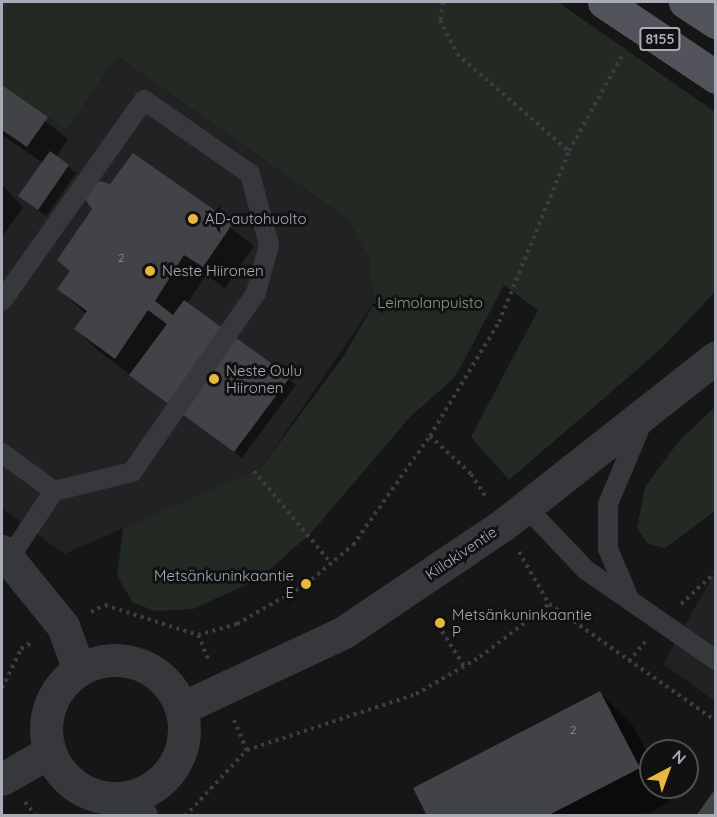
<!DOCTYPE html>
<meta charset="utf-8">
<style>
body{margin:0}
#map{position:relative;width:717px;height:817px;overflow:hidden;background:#161617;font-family:Quicksand,sans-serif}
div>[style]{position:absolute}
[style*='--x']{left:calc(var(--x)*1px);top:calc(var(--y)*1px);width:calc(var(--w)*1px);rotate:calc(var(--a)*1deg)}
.built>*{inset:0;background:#222224}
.green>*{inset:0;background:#222a23}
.shadow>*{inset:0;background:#0007}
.building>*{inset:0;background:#424347}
.path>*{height:4px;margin-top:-2px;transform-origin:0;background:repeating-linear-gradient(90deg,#3d3e43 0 3px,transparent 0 7.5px)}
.service>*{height:20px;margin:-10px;padding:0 10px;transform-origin:10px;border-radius:10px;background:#37383c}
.minor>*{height:33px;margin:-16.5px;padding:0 16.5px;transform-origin:16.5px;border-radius:16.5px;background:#37383c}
.tertiary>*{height:33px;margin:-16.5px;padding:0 16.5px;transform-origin:16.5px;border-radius:16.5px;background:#37383c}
.tertiary>.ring{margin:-16.5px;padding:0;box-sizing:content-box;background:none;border:33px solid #37383c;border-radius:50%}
.primary>*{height:33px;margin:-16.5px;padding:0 16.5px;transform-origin:16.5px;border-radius:16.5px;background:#53545b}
.dots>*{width:16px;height:16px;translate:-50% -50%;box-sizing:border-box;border:3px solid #111112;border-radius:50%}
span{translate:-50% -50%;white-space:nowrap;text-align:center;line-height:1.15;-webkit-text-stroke:6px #111112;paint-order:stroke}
.number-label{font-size:12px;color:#8e929b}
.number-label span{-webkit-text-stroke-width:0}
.shield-label span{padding:2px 4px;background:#111112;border:2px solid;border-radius:4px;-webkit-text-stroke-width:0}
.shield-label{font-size:14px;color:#a8acb7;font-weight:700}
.poi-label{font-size:15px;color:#a8acb7}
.left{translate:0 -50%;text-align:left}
.right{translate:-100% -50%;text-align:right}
.park-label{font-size:15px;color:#80a184}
.street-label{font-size:15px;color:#a8acb7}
.frame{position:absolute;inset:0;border:3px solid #a8acb7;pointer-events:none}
.north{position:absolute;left:639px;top:739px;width:60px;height:60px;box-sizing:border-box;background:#111112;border:2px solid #4d4f54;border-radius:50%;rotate:41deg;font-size:16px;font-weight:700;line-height:24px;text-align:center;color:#a8acb7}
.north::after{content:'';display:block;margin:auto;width:21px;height:27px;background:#e9b73d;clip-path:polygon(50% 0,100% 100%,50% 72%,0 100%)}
</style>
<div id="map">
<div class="built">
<div style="clip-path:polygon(117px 56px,348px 219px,368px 256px,374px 303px,261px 468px,64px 554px,2px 508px,2px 85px,67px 130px)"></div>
<div style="clip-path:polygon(715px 572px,715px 701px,663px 664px)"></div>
</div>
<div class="green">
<div style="clip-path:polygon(2px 2px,558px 2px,715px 112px,715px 292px,662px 348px,509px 480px,471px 437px,538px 310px,504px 285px,455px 377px,410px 417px,312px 532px,259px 579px,193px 609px,156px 611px,133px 603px,117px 576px,123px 528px,261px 468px,343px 357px,374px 304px,368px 256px,348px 219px,117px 56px,67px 130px,2px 85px)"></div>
<div style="clip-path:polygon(715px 407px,715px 511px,665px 548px,648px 544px,637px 528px,645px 487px,679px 441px)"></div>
</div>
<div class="shadow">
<div style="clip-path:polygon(2px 87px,68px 139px,56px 157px,76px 173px,46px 216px,20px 196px,43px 163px,2px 135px)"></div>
<div style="clip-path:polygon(133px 155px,254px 246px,225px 288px,206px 275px,187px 304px,296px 385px,242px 458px,97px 350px,76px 329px,86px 314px,59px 289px,71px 272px,59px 260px)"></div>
<div style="clip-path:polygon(2px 185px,23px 207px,2px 237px)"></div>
<div style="clip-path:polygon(600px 693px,633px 726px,651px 761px,651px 787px,664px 787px,671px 801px,643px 816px,429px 816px)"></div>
</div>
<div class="building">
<div style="clip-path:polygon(2px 85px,48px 117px,27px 147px,2px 130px)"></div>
<div style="clip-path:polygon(50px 151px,69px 165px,38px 210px,18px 196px)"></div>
<div style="clip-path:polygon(133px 153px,233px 223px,203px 267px,184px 255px,155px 301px,173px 315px,184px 300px,290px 377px,234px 452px,129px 375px,167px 324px,148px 310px,115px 359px,74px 329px,87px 311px,57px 289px,70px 271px,57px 260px,92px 209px,85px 199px,90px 186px,100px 181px,110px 184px)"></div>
<div style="clip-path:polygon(600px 691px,640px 768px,547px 816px,427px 816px,413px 788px)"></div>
<div style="clip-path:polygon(716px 788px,716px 816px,696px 816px)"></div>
</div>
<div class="path">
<div style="--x:443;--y:2;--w:18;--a:99"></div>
<div style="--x:440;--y:20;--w:38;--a:63"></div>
<div style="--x:457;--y:54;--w:148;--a:40.9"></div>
<div style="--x:430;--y:436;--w:56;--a:42.8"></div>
<div style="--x:471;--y:474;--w:27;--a:57"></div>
<div style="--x:254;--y:471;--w:120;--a:50.1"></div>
<div style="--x:519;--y:552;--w:60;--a:60"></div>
<div style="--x:549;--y:604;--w:204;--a:35"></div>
<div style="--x:681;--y:604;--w:47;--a:-42.4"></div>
<div style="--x:91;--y:612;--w:16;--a:-27"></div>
<div style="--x:105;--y:605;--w:98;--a:17.9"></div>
<div style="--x:198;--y:635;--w:41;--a:-15.8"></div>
<div style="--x:237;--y:624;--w:80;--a:-30.1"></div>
<div style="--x:306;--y:584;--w:61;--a:-39.7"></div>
<div style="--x:353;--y:545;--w:133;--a:-54.8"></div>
<div style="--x:430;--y:436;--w:133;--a:-58.8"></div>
<div style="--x:499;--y:322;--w:185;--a:-67.7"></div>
<div style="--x:569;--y:151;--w:111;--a:-60.9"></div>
<div style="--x:438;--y:625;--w:49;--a:57.6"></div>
<div style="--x:198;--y:635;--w:28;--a:67"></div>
<div style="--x:629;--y:661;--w:25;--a:-50"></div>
<div style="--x:2;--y:688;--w:43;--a:-64"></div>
<div style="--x:21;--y:649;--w:15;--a:-32"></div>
<div style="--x:234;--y:720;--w:33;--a:67"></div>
<div style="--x:25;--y:802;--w:18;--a:52"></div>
<div style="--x:185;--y:816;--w:91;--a:-46.8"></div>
<div style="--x:247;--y:750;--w:178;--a:-18.3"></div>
<div style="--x:416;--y:694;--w:74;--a:-30"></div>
<div style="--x:480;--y:657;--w:87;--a:-37.5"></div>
</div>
<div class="service">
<div style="--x:2;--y:301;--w:246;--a:-54.8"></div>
<div style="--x:144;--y:100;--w:129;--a:34.9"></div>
<div style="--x:250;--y:174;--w:73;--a:75"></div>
<div style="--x:269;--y:245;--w:50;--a:105.2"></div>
<div style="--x:256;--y:293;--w:218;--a:124.7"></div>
<div style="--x:132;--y:472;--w:80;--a:166.3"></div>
<div style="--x:2;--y:453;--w:64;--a:36.2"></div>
<div style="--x:54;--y:491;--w:79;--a:123.7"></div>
<div style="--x:526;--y:507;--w:87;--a:46.4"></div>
<div style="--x:586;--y:570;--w:158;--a:34.7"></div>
<div style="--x:628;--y:596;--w:51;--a:-113.1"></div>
<div style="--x:608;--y:549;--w:45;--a:-90"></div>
<div style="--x:608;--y:504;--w:93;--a:-67.3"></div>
</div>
<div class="minor">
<div style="--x:2;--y:551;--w:97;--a:50.9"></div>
<div style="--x:63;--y:626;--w:47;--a:70"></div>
<div style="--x:131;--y:797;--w:21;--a:62"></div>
</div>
<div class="tertiary">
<div class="ring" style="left:46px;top:660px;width:105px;height:105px"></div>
<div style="--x:182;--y:708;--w:179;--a:-25.1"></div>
<div style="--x:344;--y:632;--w:193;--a:-34"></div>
<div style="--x:504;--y:524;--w:270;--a:-38.2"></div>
<div style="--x:2;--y:779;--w:54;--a:-29.9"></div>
</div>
<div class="primary">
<div style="--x:604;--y:2;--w:135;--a:33.8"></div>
<div style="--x:685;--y:2;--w:37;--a:33"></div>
</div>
<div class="dots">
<div style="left:193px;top:219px;background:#e9b73d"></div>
<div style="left:150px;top:271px;background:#e9b73d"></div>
<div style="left:214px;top:379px;background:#e9b73d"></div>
<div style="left:306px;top:584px;background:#e9b73d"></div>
<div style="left:440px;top:623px;background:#e9b73d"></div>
</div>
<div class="number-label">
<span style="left:121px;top:258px">2</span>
<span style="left:573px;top:730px">2</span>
</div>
<div class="shield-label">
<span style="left:660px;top:39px">8155</span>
</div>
<div class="poi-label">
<span class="left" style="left:205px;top:219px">AD-autohuolto</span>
<span class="left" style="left:162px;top:271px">Neste Hiironen</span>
<span class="left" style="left:226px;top:379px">Neste Oulu<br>Hiironen</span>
<span class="right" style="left:294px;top:584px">Metsänkuninkaantie<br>E</span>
<span class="left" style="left:452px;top:623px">Metsänkuninkaantie<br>P</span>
</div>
<div class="park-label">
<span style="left:430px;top:303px">Leimolanpuisto</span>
</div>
<div class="street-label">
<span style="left:461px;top:553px;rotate:-34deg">Kiilakiventie</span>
</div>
<div class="frame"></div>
<div class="north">N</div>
</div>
